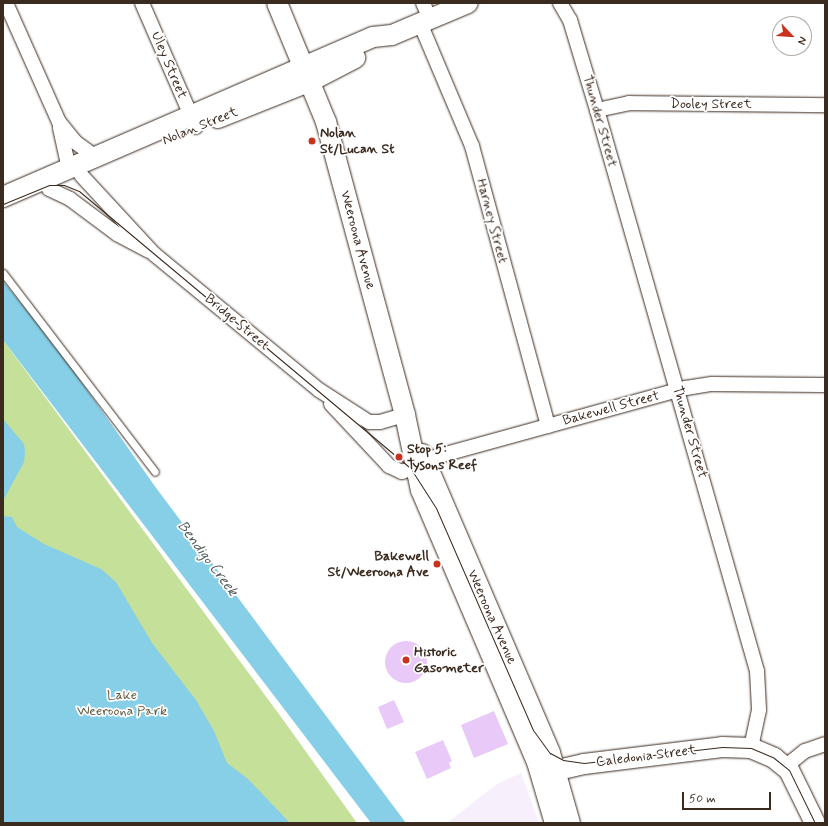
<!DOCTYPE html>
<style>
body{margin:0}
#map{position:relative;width:828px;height:826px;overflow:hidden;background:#fff;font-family:Mynerve,sans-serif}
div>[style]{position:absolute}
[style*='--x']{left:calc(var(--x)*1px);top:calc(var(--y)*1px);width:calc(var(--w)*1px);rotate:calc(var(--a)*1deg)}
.built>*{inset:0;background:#f8effd}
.green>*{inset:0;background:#c5e098}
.water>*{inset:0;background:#86cfe7}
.building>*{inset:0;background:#e8c9f7}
.round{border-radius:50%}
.roads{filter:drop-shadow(0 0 1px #3b2a1e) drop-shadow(0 0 1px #3b2a1e)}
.lane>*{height:7px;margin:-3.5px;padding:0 3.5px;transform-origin:3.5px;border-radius:3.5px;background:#fff}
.street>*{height:14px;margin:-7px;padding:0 7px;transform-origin:7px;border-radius:7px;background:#fff}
.secondary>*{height:20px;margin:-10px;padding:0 10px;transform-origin:10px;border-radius:10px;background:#fff}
.tram>*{height:1px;margin:-0.5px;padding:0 0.5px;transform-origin:0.5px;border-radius:0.5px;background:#3b2a1e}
.dots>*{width:11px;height:11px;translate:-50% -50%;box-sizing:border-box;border:2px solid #fff;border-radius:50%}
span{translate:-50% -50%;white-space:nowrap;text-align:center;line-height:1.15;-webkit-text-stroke:3.5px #fff;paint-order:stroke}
.street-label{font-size:14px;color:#3b2a1e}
.poi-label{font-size:14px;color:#3b2a1e;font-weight:700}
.left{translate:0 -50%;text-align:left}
.right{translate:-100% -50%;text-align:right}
.park-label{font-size:14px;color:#5e583c}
.water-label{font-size:15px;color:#525c5a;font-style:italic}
.frame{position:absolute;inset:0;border:4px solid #3b2a1e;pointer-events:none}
.north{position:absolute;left:772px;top:16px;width:40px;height:40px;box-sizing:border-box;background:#fff;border:1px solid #b1aaa5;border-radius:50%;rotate:115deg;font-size:11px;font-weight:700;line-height:16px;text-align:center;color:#3b2a1e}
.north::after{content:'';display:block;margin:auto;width:14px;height:18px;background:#c8321e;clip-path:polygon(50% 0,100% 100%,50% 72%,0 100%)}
.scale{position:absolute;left:682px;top:792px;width:89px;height:18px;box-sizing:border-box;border:2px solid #3b2a1e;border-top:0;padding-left:5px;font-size:12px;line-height:14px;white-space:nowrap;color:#3b2a1e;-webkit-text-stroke:3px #fff;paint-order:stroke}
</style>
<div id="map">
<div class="built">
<div style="clip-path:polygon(521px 773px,539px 823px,447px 823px,497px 784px)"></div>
</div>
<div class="green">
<div style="clip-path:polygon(3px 340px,284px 721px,357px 823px,3px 823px)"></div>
</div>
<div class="water">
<div style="clip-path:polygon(3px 281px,62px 354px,154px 485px,406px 823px,371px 823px,3px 340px)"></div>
<div style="clip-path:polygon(3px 419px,24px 444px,25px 453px,24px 462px,3px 501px)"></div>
<div style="clip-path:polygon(3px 516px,12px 517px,17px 527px,44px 544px,101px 569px,116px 582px,152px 643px,196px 700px,214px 731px,227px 763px,248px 779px,290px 823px,3px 823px)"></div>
</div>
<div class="building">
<div class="round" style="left:385px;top:641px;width:42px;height:42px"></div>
<div style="clip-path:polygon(394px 700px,404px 722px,387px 729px,378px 707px)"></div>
<div style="clip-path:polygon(494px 711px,508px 744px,474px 758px,461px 725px)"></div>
<div style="clip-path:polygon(443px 740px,452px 761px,449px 763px,451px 768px,427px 779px,415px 752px)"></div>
</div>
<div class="roads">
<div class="lane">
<div style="--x:3;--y:273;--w:250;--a:52.6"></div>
</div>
<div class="street">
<div style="--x:6;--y:3;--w:130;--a:66"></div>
<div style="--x:59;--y:122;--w:26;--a:51"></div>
<div style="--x:75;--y:142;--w:26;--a:36"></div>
<div style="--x:142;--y:3;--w:135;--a:66.5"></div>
<div style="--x:423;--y:3;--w:17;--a:66"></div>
<div style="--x:560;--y:3;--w:20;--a:60"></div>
<div style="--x:570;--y:20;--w:94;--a:73.3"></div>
<div style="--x:597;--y:110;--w:583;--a:74.08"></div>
<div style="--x:757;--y:671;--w:39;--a:87"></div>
<div style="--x:759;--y:710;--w:39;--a:102"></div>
<div style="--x:420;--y:23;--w:134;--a:67.1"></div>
<div style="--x:472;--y:146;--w:290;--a:74.8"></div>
<div style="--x:597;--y:110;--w:33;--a:-12"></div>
<div style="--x:629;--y:103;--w:196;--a:0.6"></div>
<div style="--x:60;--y:128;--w:42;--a:77.6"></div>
<div style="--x:81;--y:175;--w:108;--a:47.3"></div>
<div style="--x:154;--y:254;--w:214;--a:39.5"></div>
<div style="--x:319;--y:390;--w:59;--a:32.6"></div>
<div style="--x:369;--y:422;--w:11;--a:0"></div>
<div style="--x:380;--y:422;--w:26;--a:-16"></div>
<div style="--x:49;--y:189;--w:23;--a:25"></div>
<div style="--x:70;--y:199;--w:59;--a:36.7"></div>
<div style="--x:117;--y:234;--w:36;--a:28"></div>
<div style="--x:331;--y:404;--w:85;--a:46.9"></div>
<div style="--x:389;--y:466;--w:14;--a:25"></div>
<div style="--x:402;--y:472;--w:13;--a:-23"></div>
<div style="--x:424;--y:460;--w:272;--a:-15.4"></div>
<div style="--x:686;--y:388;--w:26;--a:-9"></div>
<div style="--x:712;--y:384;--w:113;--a:0.5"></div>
<div style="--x:785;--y:767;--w:26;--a:-39"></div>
<div style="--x:805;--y:751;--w:21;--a:-19"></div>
</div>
<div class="secondary">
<div style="--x:277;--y:3;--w:129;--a:67.6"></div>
<div style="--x:326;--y:122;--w:303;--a:74.9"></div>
<div style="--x:405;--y:415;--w:77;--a:78"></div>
<div style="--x:421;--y:490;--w:296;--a:66.9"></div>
<div style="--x:537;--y:762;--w:64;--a:73.6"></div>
<div style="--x:218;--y:118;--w:100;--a:-21.7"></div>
<div style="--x:311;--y:81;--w:50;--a:-27.6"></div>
<div style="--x:3;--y:197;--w:403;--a:-23.4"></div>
<div style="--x:373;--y:37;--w:19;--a:-6"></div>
<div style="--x:392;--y:35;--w:82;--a:-22.8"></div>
<div style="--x:422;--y:454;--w:325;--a:66.8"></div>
<div style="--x:550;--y:753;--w:73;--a:74.1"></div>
<div style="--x:545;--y:773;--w:40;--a:-13"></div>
<div style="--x:584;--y:764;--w:139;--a:-7"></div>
<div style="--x:722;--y:747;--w:29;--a:2"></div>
<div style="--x:751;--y:748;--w:25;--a:23"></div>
<div style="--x:774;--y:758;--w:19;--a:39"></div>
<div style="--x:789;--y:770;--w:59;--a:63.9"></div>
</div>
</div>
<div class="tram">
<div style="--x:3;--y:204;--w:50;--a:-22.4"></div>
<div style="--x:49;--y:185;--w:15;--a:0"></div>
<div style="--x:64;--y:185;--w:16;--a:22"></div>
<div style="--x:79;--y:191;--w:433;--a:39.9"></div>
<div style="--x:411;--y:469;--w:46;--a:57.3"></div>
<div style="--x:436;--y:508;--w:242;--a:66.4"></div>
<div style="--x:533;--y:730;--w:29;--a:54"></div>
<div style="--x:550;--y:753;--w:15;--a:28"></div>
<div style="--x:563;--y:760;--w:21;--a:8"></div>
<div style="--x:584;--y:763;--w:139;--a:-6.6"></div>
<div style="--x:722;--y:747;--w:29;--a:2"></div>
<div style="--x:751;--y:748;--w:25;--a:23"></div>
<div style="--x:774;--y:758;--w:19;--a:39"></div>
<div style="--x:789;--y:770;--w:59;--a:63.9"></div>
</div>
<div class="dots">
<div style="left:312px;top:141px;background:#c8321e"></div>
<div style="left:399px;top:457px;background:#c8321e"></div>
<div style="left:437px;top:564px;background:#c8321e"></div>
<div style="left:406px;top:660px;background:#c8321e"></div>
</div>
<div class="street-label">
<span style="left:169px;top:65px;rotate:67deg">Uley Street</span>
<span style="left:711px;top:104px">Dooley Street</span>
<span style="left:600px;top:121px;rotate:74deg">Thunder Street</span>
<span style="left:200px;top:126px;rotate:-22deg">Nolan Street</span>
<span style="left:492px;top:221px;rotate:75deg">Harney Street</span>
<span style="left:358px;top:240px;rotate:75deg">Weeroona Avenue</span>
<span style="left:237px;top:322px;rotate:40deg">Bridge Street</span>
<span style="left:611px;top:408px;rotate:-15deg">Bakewell Street</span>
<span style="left:690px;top:432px;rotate:74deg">Thunder Street</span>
<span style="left:492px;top:617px;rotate:66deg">Weeroona Avenue</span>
<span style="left:646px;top:756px;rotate:-7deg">Caledonia Street</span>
</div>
<div class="poi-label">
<span class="left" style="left:320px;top:141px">Nolan<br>St/Lucan St</span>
<span class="left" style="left:407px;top:457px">Stop 5:<br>Tysons Reef</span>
<span class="right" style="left:429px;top:564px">Bakewell<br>St/Weeroona Ave</span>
<span class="left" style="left:414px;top:660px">Historic<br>Gasometer</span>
</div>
<div class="park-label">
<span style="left:122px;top:703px">Lake<br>Weeroona Park</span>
</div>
<div class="water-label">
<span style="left:207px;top:559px;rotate:53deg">Bendigo Creek</span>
</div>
<div class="frame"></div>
<div class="north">N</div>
<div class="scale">50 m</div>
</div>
